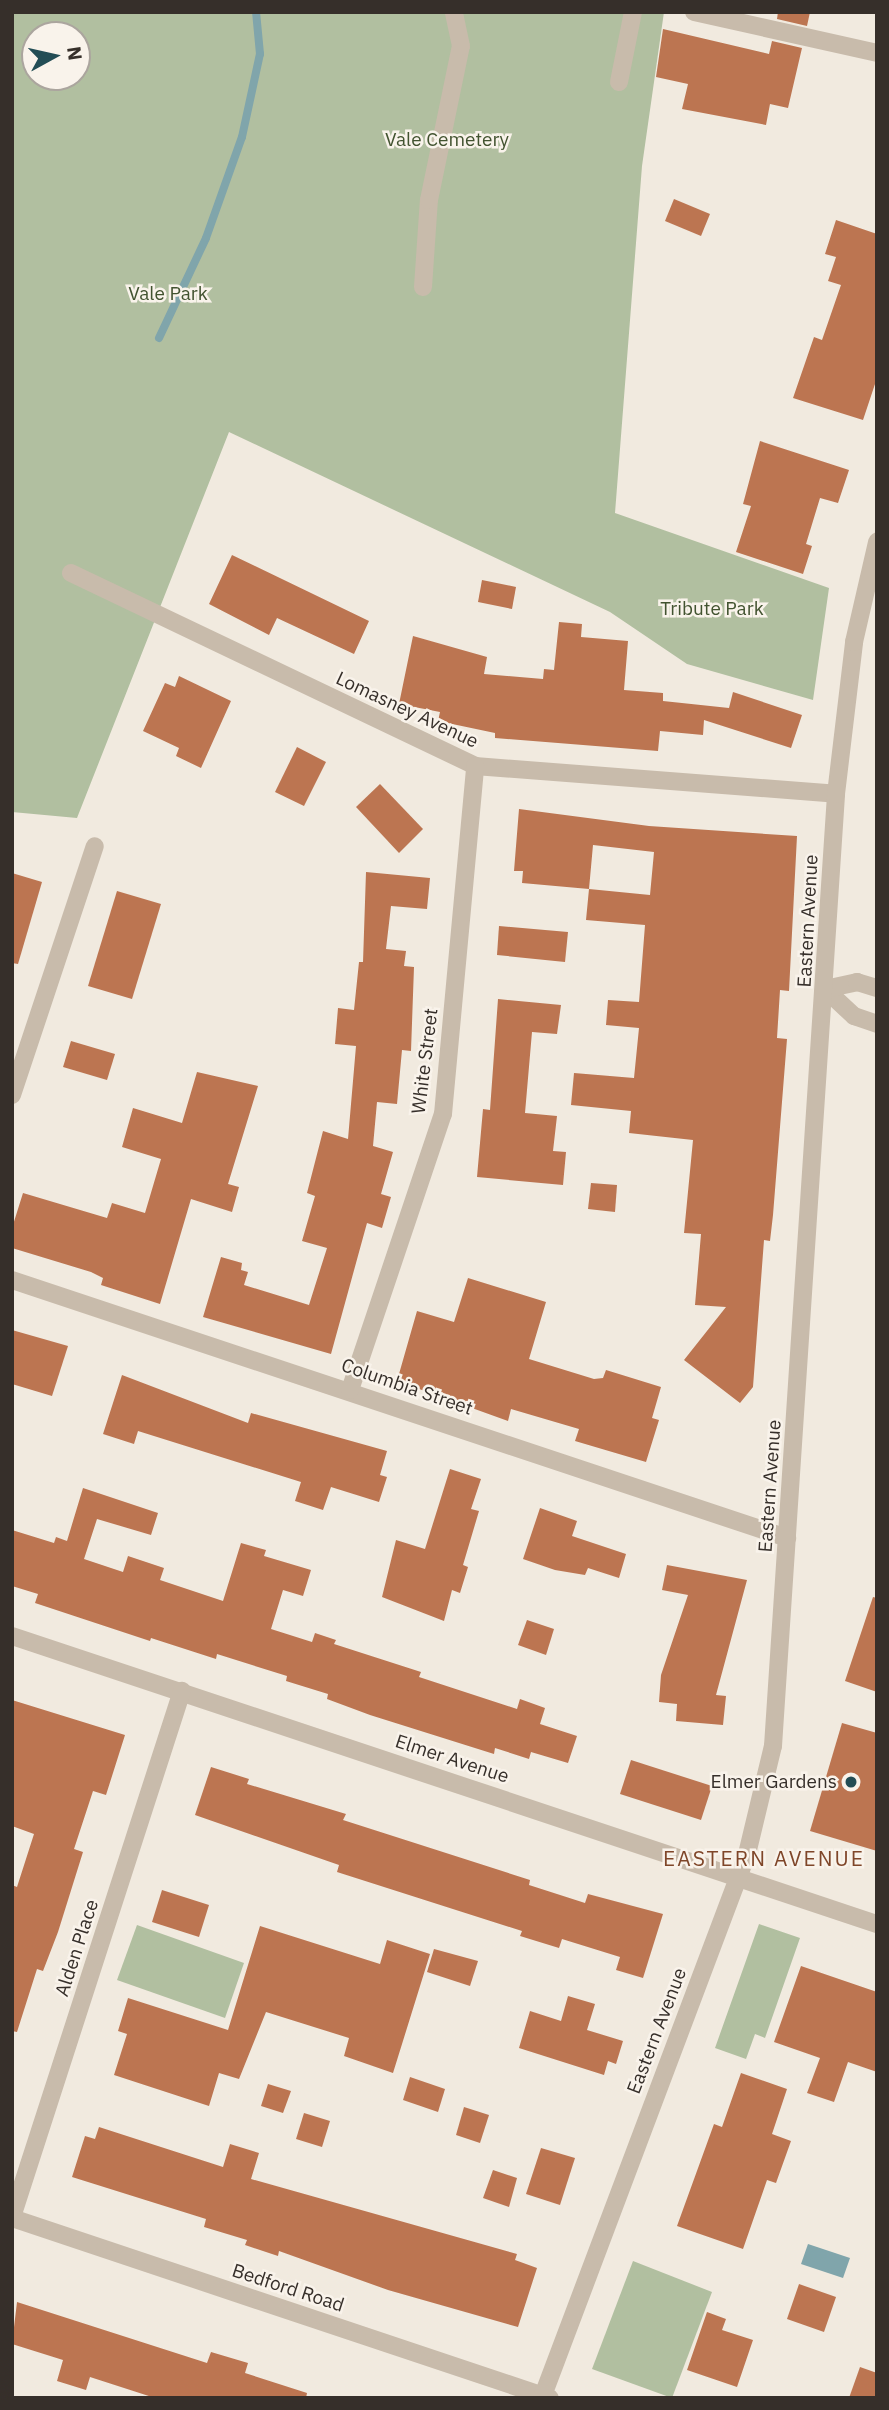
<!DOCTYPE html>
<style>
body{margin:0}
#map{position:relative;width:889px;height:2410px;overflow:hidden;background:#f1eadf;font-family:"IBM Plex Sans",sans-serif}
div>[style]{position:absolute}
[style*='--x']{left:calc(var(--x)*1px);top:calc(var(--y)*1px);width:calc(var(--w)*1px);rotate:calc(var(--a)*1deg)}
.green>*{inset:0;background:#b1bfa0}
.water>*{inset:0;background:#80a5ab}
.stream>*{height:8px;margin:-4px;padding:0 4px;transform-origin:4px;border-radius:4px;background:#80a5ab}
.building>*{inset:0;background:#bc7551}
.minor>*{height:18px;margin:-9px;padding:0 9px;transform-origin:9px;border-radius:9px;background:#c8bbab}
.dots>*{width:19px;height:19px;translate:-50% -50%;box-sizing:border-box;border:4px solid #f9f3eb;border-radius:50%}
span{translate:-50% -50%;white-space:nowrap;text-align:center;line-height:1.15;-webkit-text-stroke:5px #f9f3eb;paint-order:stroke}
.park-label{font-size:19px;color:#425330}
.street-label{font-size:19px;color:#362f2a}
.poi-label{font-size:19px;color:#362f2a}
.right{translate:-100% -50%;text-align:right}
.neighbourhood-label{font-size:21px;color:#7f4629;letter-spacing:2px}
.frame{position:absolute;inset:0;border:14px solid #362f2a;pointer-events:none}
.north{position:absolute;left:21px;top:21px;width:70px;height:70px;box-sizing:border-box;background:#f9f3eb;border:2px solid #aba59e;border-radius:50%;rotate:82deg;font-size:19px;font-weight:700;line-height:28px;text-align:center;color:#362f2a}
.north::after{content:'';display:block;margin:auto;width:24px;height:32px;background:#234d55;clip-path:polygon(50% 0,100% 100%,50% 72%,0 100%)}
</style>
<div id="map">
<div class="green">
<div style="clip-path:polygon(evenodd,12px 12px,664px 12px,642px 166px,615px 513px,829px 588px,813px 700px,687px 664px,610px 612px,229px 432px,77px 818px,12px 812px,12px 12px,35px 35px,77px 35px,77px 77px,35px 77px,35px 35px)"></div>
<div style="clip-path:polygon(759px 1924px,800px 1938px,765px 2038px,755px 2034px,746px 2059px,715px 2048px)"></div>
<div style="clip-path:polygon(137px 1925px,244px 1963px,225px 2018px,117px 1980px)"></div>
<div style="clip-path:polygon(633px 2261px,712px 2292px,672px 2398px,592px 2369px)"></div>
</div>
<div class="water">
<div style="clip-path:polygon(808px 2244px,850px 2258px,843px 2278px,801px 2264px)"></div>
</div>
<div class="stream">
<div style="--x:159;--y:338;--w:110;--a:-64.8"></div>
<div style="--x:206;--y:238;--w:107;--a:-70.4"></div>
<div style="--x:242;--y:137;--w:85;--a:-77.8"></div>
<div style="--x:260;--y:54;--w:42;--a:-95.4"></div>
</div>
<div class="building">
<div style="clip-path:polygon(778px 12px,810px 12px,807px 26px,777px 19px)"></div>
<div style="clip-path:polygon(663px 29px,769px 54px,772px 41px,802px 48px,788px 108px,770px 104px,766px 125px,682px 109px,688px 84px,656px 77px)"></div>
<div style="clip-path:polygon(674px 199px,710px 214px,701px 236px,665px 221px)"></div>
<div style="clip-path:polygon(836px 220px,877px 234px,877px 378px,863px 420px,793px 398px,814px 337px,822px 340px,841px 285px,828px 281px,836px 257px,825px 254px)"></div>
<div style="clip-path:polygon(760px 441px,849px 470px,838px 503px,820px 498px,806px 544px,812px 546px,803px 574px,736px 552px,751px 506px,743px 504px)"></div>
<div style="clip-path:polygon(232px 555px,369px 621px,354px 654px,277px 618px,269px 635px,209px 604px)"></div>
<div style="clip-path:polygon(482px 580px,516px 587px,512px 609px,478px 602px)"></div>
<div style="clip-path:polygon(559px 622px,582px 624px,581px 637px,628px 641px,624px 690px,663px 693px,663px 701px,729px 708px,733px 692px,802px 715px,791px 748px,704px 720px,703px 735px,660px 731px,658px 751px,495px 738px,495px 733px,438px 721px,440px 712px,399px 704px,413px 636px,487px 657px,484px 674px,543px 679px,544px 669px,554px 670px)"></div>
<div style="clip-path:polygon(179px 676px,231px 701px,201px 768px,176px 756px,179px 748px,143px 731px,165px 683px,175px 687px)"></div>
<div style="clip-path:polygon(297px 747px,326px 762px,304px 806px,275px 792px)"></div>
<div style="clip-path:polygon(380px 784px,423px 829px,399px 853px,356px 807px)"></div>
<div style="clip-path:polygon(519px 809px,649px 826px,797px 836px,789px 991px,780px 990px,777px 1038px,787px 1039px,773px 1215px,770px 1241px,764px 1240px,753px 1387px,740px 1403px,684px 1360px,726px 1307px,695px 1305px,701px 1234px,684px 1233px,693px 1140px,629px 1133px,631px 1111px,571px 1105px,574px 1073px,634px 1078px,639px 1028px,606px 1025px,608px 1000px,639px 1002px,645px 925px,586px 920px,589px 889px,650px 895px,654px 852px,593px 845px,589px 889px,522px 883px,523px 871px,514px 871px)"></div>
<div style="clip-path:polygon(366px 872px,430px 878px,427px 909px,391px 906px,386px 949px,406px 951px,404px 966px,414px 967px,411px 1051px,402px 1050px,397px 1104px,377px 1102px,373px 1146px,393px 1152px,381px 1194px,391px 1197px,382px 1228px,367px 1223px,331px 1354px,203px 1317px,221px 1257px,242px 1263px,241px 1270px,248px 1272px,244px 1285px,309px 1305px,327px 1248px,302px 1241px,315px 1196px,307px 1193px,323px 1131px,348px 1139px,356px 1046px,335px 1044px,338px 1008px,354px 1010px,359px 962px,363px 962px)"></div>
<div style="clip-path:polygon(12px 873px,42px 882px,18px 964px,12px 963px)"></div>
<div style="clip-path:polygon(117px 891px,161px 904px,132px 999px,88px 986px)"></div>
<div style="clip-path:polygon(499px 926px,568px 932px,565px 962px,497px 955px)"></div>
<div style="clip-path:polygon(498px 999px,561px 1005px,557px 1034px,532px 1032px,525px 1113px,557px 1116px,553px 1151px,566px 1152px,563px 1185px,477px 1177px,483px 1109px,490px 1110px)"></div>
<div style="clip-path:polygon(71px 1041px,115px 1054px,107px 1080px,63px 1067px)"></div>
<div style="clip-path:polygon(197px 1072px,258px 1086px,228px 1184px,239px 1187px,232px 1212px,191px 1199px,160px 1304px,101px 1285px,103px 1278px,91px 1272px,12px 1248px,12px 1228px,23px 1193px,107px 1218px,112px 1203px,145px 1213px,161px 1159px,122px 1147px,133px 1108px,182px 1123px)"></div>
<div style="clip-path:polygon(591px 1183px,617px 1185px,615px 1212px,588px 1209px)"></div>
<div style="clip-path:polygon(468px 1278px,546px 1302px,529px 1359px,594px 1379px,603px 1378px,606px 1370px,661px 1387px,652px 1418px,659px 1420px,646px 1462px,575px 1441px,579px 1429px,511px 1409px,508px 1421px,397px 1381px,417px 1311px,454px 1322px)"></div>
<div style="clip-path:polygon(12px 1330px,68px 1346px,52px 1396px,12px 1384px)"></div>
<div style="clip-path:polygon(122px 1375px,248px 1423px,251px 1413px,387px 1451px,380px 1475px,387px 1477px,379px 1502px,331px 1487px,323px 1510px,295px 1501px,301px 1482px,138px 1431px,134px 1444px,103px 1434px)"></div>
<div style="clip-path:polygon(450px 1469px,481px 1479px,471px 1509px,479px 1511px,463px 1565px,468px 1567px,460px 1593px,452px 1590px,444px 1621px,382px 1597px,396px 1540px,425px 1549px)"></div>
<div style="clip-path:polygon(83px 1488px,158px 1513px,151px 1535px,97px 1519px,84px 1559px,123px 1572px,128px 1556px,164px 1568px,160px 1580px,223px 1601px,241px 1543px,266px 1550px,264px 1556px,311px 1570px,303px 1596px,283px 1590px,271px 1629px,312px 1642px,315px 1633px,336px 1640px,334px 1644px,421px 1672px,419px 1677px,517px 1709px,520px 1699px,545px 1708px,540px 1724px,577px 1736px,568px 1763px,531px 1752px,529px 1759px,495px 1748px,494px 1754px,370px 1715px,327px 1699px,328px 1694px,286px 1681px,287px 1676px,217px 1654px,216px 1659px,151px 1638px,150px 1641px,35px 1603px,38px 1594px,12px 1586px,12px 1530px,54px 1543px,56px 1537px,67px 1541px)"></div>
<div style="clip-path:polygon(540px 1508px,577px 1521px,572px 1536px,626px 1554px,619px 1578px,588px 1568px,585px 1575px,555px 1570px,523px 1559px)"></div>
<div style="clip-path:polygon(667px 1565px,747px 1580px,716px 1695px,726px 1696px,723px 1725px,676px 1721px,677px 1704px,659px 1702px,661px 1675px,688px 1595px,662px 1590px)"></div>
<div style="clip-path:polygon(873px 1597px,877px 1598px,877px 1692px,845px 1681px)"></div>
<div style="clip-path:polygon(527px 1620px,554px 1629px,546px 1655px,518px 1645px)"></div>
<div style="clip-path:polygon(12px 1700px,125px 1735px,106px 1795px,93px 1791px,74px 1849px,83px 1852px,58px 1932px,43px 1971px,37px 1969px,17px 2032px,12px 2031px,12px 1885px,17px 1887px,34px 1834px,12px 1826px)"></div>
<div style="clip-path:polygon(842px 1723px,877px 1733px,877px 1851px,810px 1831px)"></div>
<div style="clip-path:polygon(631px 1760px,712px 1786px,701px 1820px,620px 1794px)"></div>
<div style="clip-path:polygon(211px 1767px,249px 1779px,247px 1784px,346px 1814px,343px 1820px,530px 1880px,529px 1885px,585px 1903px,588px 1894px,663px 1914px,643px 1978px,616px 1970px,620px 1957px,562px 1939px,559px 1948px,520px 1936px,522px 1931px,337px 1872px,339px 1865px,195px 1815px)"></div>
<div style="clip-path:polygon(162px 1890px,209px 1905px,199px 1937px,152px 1922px)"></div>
<div style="clip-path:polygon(260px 1926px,380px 1964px,387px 1940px,430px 1954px,393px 2073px,344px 2056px,349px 2038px,266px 2012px,239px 2079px,219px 2073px,209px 2106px,114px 2075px,127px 2034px,118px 2031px,128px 1998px,228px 2030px)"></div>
<div style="clip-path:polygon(434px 1949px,478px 1961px,470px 1986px,427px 1972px)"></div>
<div style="clip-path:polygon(801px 1966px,877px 1992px,877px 2072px,848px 2062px,834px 2102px,807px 2093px,820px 2058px,774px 2042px)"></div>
<div style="clip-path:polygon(568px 1996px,595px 2004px,587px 2030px,623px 2041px,616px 2064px,608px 2061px,604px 2075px,519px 2048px,530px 2011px,561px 2021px)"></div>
<div style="clip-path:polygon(741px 2073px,787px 2089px,772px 2134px,791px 2141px,776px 2183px,767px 2180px,743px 2249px,677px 2226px,714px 2124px,722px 2127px)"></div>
<div style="clip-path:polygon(410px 2077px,445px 2089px,438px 2112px,403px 2100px)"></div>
<div style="clip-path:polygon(268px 2084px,291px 2091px,283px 2113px,261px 2106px)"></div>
<div style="clip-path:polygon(464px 2107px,489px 2115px,480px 2143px,456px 2135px)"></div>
<div style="clip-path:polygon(304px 2113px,330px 2121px,322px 2147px,296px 2139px)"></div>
<div style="clip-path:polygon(99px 2127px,223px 2167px,230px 2144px,259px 2153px,251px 2179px,517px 2254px,515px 2260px,537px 2268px,518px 2327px,388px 2290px,279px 2251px,278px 2256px,245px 2245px,247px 2240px,204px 2227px,206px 2219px,72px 2177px,85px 2136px,95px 2139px)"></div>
<div style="clip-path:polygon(541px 2148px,575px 2158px,560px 2205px,526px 2194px)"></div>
<div style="clip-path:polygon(493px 2170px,517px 2178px,509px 2207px,483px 2198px)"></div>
<div style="clip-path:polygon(799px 2284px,836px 2297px,824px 2332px,787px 2319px)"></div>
<div style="clip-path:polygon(17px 2302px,207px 2363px,211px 2352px,248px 2363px,245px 2373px,307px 2393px,306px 2398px,155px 2398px,90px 2377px,86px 2390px,57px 2381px,63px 2360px,12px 2344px)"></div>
<div style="clip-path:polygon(707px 2312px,726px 2319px,722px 2330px,753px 2340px,737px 2387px,687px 2370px)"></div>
<div style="clip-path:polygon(860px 2367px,877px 2373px,877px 2398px,849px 2398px)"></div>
</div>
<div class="minor">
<div style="--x:694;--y:12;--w:188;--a:12.6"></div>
<div style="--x:619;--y:82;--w:71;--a:-78.7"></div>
<div style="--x:423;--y:287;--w:87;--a:-86.1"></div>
<div style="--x:429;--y:200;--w:157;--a:-78.3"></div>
<div style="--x:461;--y:46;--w:35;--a:-102"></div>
<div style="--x:71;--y:573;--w:448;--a:25.5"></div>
<div style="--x:475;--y:766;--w:362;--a:4.4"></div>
<div style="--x:825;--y:989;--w:40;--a:43"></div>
<div style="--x:854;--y:1016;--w:24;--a:19"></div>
<div style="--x:825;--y:989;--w:33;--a:-12"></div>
<div style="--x:857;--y:982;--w:21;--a:17"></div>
<div style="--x:12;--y:1095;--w:262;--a:-71.6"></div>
<div style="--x:12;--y:1280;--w:817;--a:18.41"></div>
<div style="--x:350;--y:1390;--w:291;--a:-71.4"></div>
<div style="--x:443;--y:1114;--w:349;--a:-84.7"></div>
<div style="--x:12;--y:1636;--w:912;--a:18.42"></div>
<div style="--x:12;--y:2217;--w:553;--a:-72.09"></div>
<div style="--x:12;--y:2218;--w:567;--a:18.5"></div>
<div style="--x:542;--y:2398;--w:581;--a:-69.35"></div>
<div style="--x:747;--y:1854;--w:111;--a:-76.5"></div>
<div style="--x:773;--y:1746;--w:954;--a:-86.21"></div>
<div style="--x:836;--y:794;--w:153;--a:-83.2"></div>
<div style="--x:854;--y:642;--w:103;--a:-77"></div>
</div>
<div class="dots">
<div style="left:851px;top:1782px;background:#234d55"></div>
</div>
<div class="park-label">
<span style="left:447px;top:140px">Vale Cemetery</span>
<span style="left:168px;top:294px">Vale Park</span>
<span style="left:712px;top:609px">Tribute Park</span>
</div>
<div class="street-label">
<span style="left:407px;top:710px;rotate:25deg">Lomasney Avenue</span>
<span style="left:808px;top:921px;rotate:-87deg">Eastern Avenue</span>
<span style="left:425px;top:1061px;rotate:-83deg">White Street</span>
<span style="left:407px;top:1387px;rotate:19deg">Columbia Street</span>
<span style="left:770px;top:1486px;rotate:-86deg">Eastern Avenue</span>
<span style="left:452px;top:1759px;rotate:18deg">Elmer Avenue</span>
<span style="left:77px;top:1948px;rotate:-72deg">Alden Place</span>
<span style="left:657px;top:2031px;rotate:-69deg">Eastern Avenue</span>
<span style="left:288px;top:2288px;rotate:18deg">Bedford Road</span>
</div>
<div class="poi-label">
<span class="right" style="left:837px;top:1782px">Elmer Gardens</span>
</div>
<div class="neighbourhood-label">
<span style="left:764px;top:1858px">EASTERN AVENUE</span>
</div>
<div class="frame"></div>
<div class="north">N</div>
</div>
